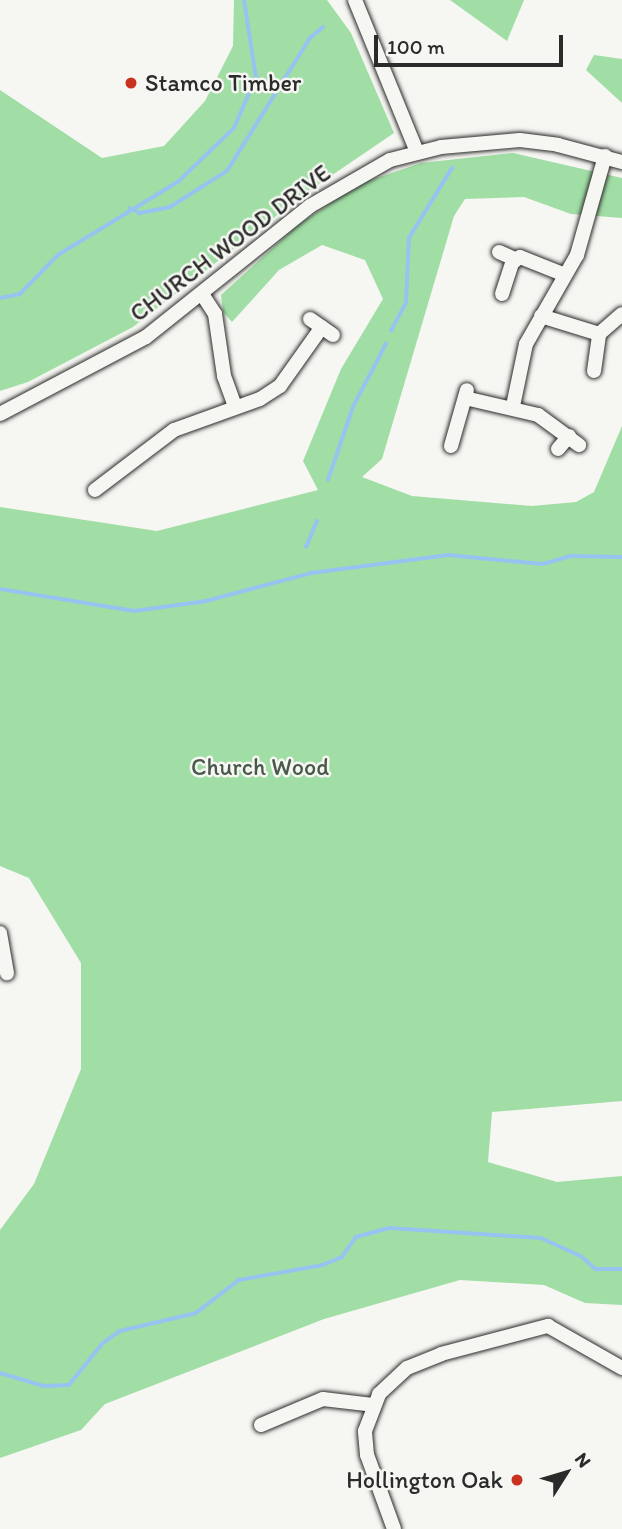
<!DOCTYPE html>
<style>
body{margin:0}
#map{position:relative;width:622px;height:1529px;overflow:hidden;background:#f6f6f2;font-family:Itim,sans-serif}
div>[style]{position:absolute}
[style*='--x']{left:calc(var(--x)*1px);top:calc(var(--y)*1px);width:calc(var(--w)*1px);rotate:calc(var(--a)*1deg)}
.green>*{inset:0;background:#a1dea5}
.stream>*{height:3.5px;margin:-1.75px;padding:0 1.75px;transform-origin:1.75px;border-radius:1.75px;background:#96c3f0}
.roads{filter:drop-shadow(0 0 2px #2b2b2b) drop-shadow(0 0 2px #2b2b2b)}
.minor>*{height:14px;margin:-7px;padding:0 7px;transform-origin:7px;border-radius:7px;background:#f6f6f2}
.dots>*{width:19px;height:19px;translate:-50% -50%;box-sizing:border-box;border:4px solid #f6f6f2;border-radius:50%}
span{translate:-50% -50%;white-space:nowrap;text-align:center;line-height:1.15;-webkit-text-stroke:5px #f6f6f2;paint-order:stroke}
.poi-label{font-size:24px;color:#2b2b2b}
.left{translate:0 -50%;text-align:left}
.right{translate:-100% -50%;text-align:right}
.street-label{font-size:24px;color:#2b2b2b}
.park-label{font-size:24px;color:#48584a}
.north{position:absolute;left:531px;top:1438px;width:70px;height:70px;-webkit-text-stroke:5px #f6f6f2;paint-order:stroke;rotate:53deg;font-size:19px;font-weight:700;line-height:28px;text-align:center;color:#2b2b2b}
.north::after{content:'';display:block;margin:auto;width:24px;height:32px;background:#2b2b2b;clip-path:polygon(50% 0,100% 100%,50% 72%,0 100%)}
.scale{position:absolute;left:374px;top:35px;width:189px;height:32px;box-sizing:border-box;border:4px solid #2b2b2b;border-top:0;padding-left:9px;font-size:21px;line-height:24px;white-space:nowrap;color:#2b2b2b;-webkit-text-stroke:5px #f6f6f2;paint-order:stroke}
</style>
<div id="map">
<div class="green">
<div style="clip-path:polygon(234px 0,327px 0,351px 33px,394px 133px,303px 195px,133px 327px,28px 382px,0 391px,0 90px,102px 158px,164px 146px,205px 101px,233px 46px)"></div>
<div style="clip-path:polygon(450px 0,524px 0,507px 41px)"></div>
<div style="clip-path:polygon(594px 55px,622px 59px,622px 103px,586px 70px)"></div>
<div style="clip-path:polygon(513px 153px,622px 178px,622px 218px,571px 214px,524px 197px,465px 199px,454px 216px,382px 459px,362px 477px,412px 496px,532px 506px,576px 502px,594px 492px,622px 426px,622px 1101px,492px 1112px,488px 1162px,557px 1182px,622px 1176px,622px 1305px,585px 1303px,544px 1285px,460px 1280px,324px 1319px,105px 1404px,81px 1430px,0 1458px,0 1230px,34px 1184px,81px 1069px,81px 963px,29px 878px,0 866px,0 507px,157px 531px,318px 490px,303px 461px,341px 369px,383px 299px,365px 260px,322px 245px,279px 270px,232px 322px,223px 312px,221px 295px,298px 225px,359px 184px,421px 163px)"></div>
</div>
<div class="stream">
<div style="--x:130;--y:208;--w:11;--a:27"></div>
<div style="--x:140;--y:213;--w:31;--a:-11"></div>
<div style="--x:170;--y:207;--w:67;--a:-32.3"></div>
<div style="--x:227;--y:171;--w:157;--a:-58"></div>
<div style="--x:310;--y:38;--w:17;--a:-40"></div>
<div style="--x:0;--y:298;--w:20;--a:-11"></div>
<div style="--x:20;--y:294;--w:54;--a:-45.7"></div>
<div style="--x:58;--y:255;--w:142;--a:-31.4"></div>
<div style="--x:179;--y:181;--w:76;--a:-43.9"></div>
<div style="--x:234;--y:128;--w:55;--a:-66.3"></div>
<div style="--x:256;--y:78;--w:79;--a:-98.7"></div>
<div style="--x:391;--y:331;--w:32;--a:-62"></div>
<div style="--x:406;--y:303;--w:65;--a:-87.4"></div>
<div style="--x:409;--y:238;--w:82;--a:-58.4"></div>
<div style="--x:328;--y:480;--w:77;--a:-71.1"></div>
<div style="--x:353;--y:407;--w:71;--a:-62.4"></div>
<div style="--x:306;--y:547;--w:28;--a:-67"></div>
<div style="--x:0;--y:589;--w:136;--a:9.3"></div>
<div style="--x:134;--y:611;--w:73;--a:-7.9"></div>
<div style="--x:206;--y:601;--w:109;--a:-14.9"></div>
<div style="--x:311;--y:573;--w:138;--a:-7.5"></div>
<div style="--x:448;--y:555;--w:95;--a:5.4"></div>
<div style="--x:543;--y:564;--w:29;--a:-16"></div>
<div style="--x:571;--y:556;--w:51;--a:1.1"></div>
<div style="--x:0;--y:1373;--w:46;--a:16.5"></div>
<div style="--x:44;--y:1386;--w:25;--a:-2"></div>
<div style="--x:69;--y:1385;--w:53;--a:-51.2"></div>
<div style="--x:102;--y:1344;--w:22;--a:-36"></div>
<div style="--x:120;--y:1331;--w:78;--a:-13.3"></div>
<div style="--x:196;--y:1313;--w:54;--a:-37.5"></div>
<div style="--x:239;--y:1280;--w:85;--a:-10.1"></div>
<div style="--x:323;--y:1265;--w:21;--a:-23"></div>
<div style="--x:342;--y:1257;--w:24;--a:-55"></div>
<div style="--x:356;--y:1237;--w:35;--a:-15"></div>
<div style="--x:390;--y:1228;--w:151;--a:3.8"></div>
<div style="--x:541;--y:1238;--w:44;--a:24.2"></div>
<div style="--x:581;--y:1256;--w:20;--a:41"></div>
<div style="--x:596;--y:1269;--w:26;--a:0"></div>
</div>
<div class="roads">
<div class="minor">
<div style="--x:355;--y:0;--w:164;--a:67.8"></div>
<div style="--x:499;--y:252;--w:17;--a:24"></div>
<div style="--x:202;--y:294;--w:24;--a:57"></div>
<div style="--x:215;--y:314;--w:63;--a:81.7"></div>
<div style="--x:224;--y:376;--w:33;--a:70"></div>
<div style="--x:502;--y:294;--w:33;--a:-72"></div>
<div style="--x:512;--y:263;--w:10;--a:-37"></div>
<div style="--x:520;--y:257;--w:48;--a:21.8"></div>
<div style="--x:541;--y:316;--w:61;--a:17.2"></div>
<div style="--x:599;--y:334;--w:30;--a:-41"></div>
<div style="--x:310;--y:319;--w:28;--a:35"></div>
<div style="--x:594;--y:371;--w:37;--a:-82"></div>
<div style="--x:465;--y:398;--w:75;--a:13.1"></div>
<div style="--x:538;--y:415;--w:51;--a:36.2"></div>
<div style="--x:513;--y:406;--w:63;--a:-78.2"></div>
<div style="--x:526;--y:344;--w:103;--a:-60.2"></div>
<div style="--x:577;--y:255;--w:103;--a:-74.2"></div>
<div style="--x:0;--y:414;--w:165;--a:-27.8"></div>
<div style="--x:146;--y:337;--w:210;--a:-38.6"></div>
<div style="--x:310;--y:206;--w:92;--a:-29.9"></div>
<div style="--x:390;--y:160;--w:53;--a:-14.3"></div>
<div style="--x:441;--y:147;--w:79;--a:-5.1"></div>
<div style="--x:520;--y:140;--w:38;--a:7"></div>
<div style="--x:558;--y:145;--w:66;--a:14.9"></div>
<div style="--x:451;--y:446;--w:58;--a:-74.1"></div>
<div style="--x:558;--y:449;--w:17;--a:-50"></div>
<div style="--x:95;--y:490;--w:99;--a:-37.2"></div>
<div style="--x:174;--y:430;--w:91;--a:-19.8"></div>
<div style="--x:260;--y:399;--w:24;--a:-33"></div>
<div style="--x:280;--y:386;--w:72;--a:-54.6"></div>
<div style="--x:0;--y:933;--w:41;--a:80.1"></div>
<div style="--x:261;--y:1425;--w:67;--a:-22.8"></div>
<div style="--x:323;--y:1399;--w:50;--a:6.8"></div>
<div style="--x:394;--y:1529;--w:79;--a:-110"></div>
<div style="--x:367;--y:1455;--w:24;--a:-95"></div>
<div style="--x:365;--y:1431;--w:40;--a:-69"></div>
<div style="--x:379;--y:1394;--w:38;--a:-43"></div>
<div style="--x:407;--y:1368;--w:37;--a:-22"></div>
<div style="--x:441;--y:1354;--w:111;--a:-14.7"></div>
<div style="--x:548;--y:1326;--w:85;--a:29.6"></div>
</div>
</div>
<div class="dots">
<div style="left:131px;top:83px;background:#c8321e"></div>
<div style="left:517px;top:1480px;background:#c8321e"></div>
</div>
<div class="poi-label">
<span class="left" style="left:145px;top:83px">Stamco Timber</span>
<span class="right" style="left:503px;top:1480px">Hollington Oak</span>
</div>
<div class="street-label">
<span style="left:230px;top:243px;rotate:-37deg">CHURCH WOOD DRIVE</span>
</div>
<div class="park-label">
<span style="left:260px;top:767px">Church Wood</span>
</div>
<div class="north">N</div>
<div class="scale">100 m</div>
</div>
